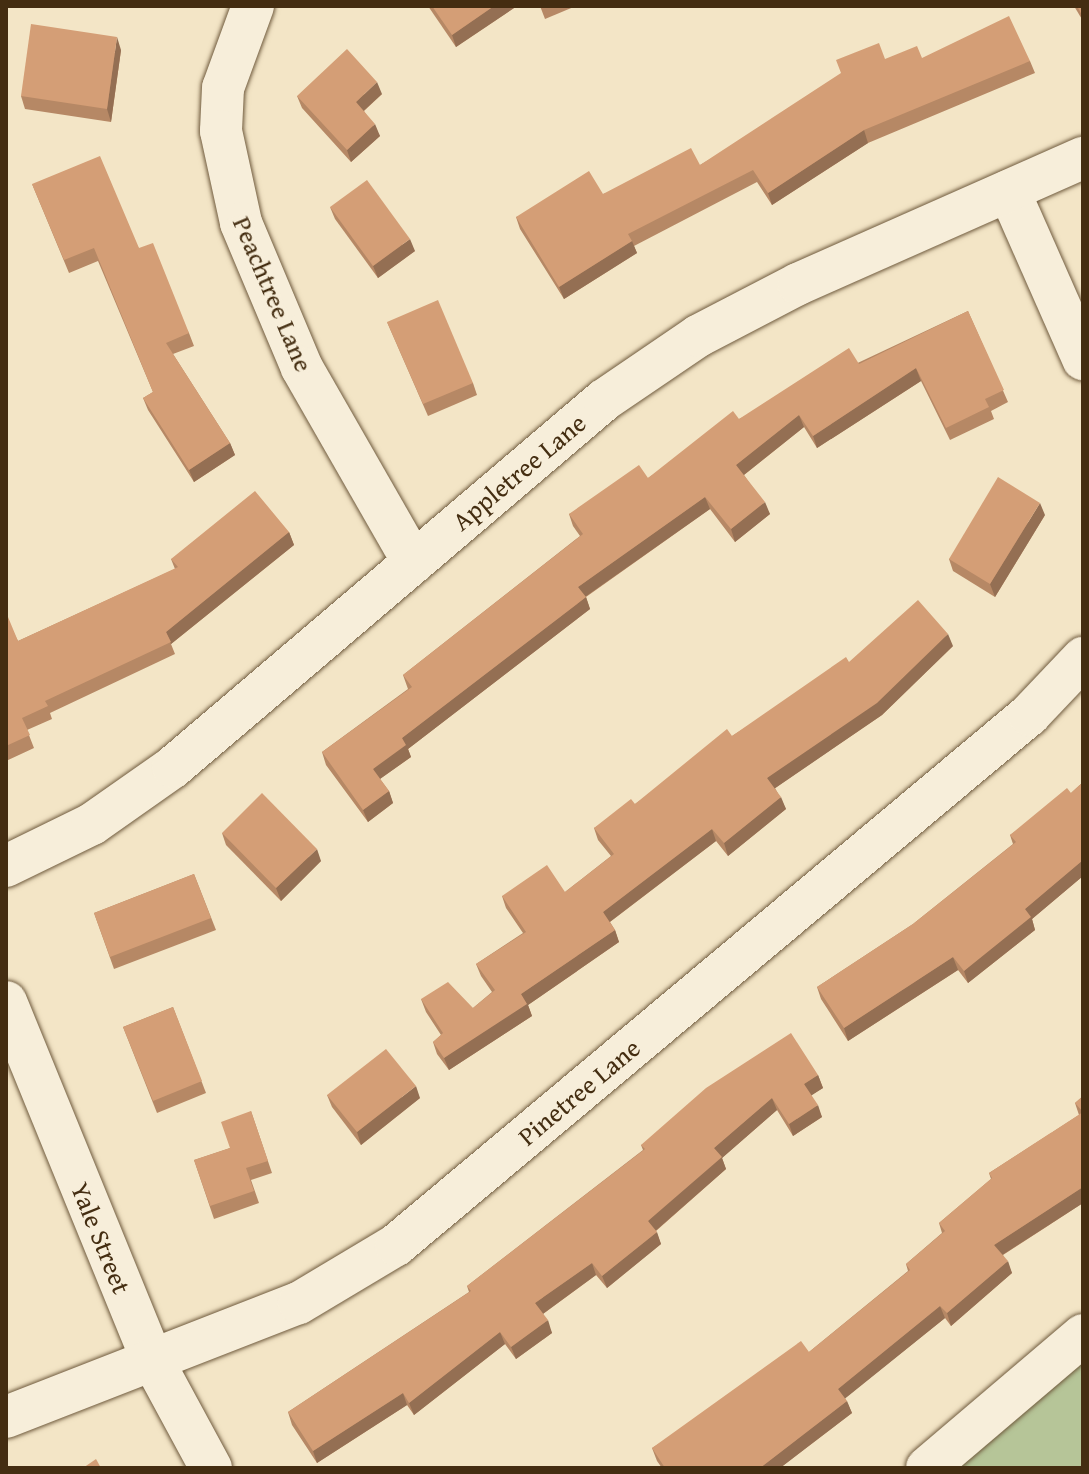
<!DOCTYPE html>
<style>
body{margin:0}
#map{position:relative;width:1089px;height:1474px;overflow:hidden;background:#f3e5c6;font-family:"Gentium Book Plus",serif}
div>[style]{position:absolute}
[style*='--x']{left:calc(var(--x)*1px);top:calc(var(--y)*1px);width:calc(var(--w)*1px);rotate:calc(var(--a)*1deg)}
.green>*{inset:0;background:#b6c598}
.roads{filter:drop-shadow(0 0 2px #705b3e) drop-shadow(0 0 2px #705b3e)}
.minor>*{height:42px;margin:-21px;padding:0 21px;transform-origin:21px;border-radius:21px;background:#f7eeda}
.wall>*{inset:0;background:#b68865}
.shaded-wall>*{inset:0;background:#946f53}
.building>*{inset:0;background:#d49e76}
span{translate:-50% -50%;white-space:nowrap;text-align:center;line-height:1.15;-webkit-text-stroke:8px #f7eeda;paint-order:stroke}
.street-label{font-size:26px;color:#442d11}
.frame{position:absolute;inset:0;border:8px solid #442d11;pointer-events:none}
</style>
<div id="map">
<div class="green">
<div style="clip-path:polygon(1083px 1335px,1083px 1468px,927px 1468px)"></div>
</div>
<div class="roads">
<div class="minor">
<div style="--x:253;--y:6;--w:87;--a:110.1"></div>
<div style="--x:223;--y:88;--w:43;--a:92.7"></div>
<div style="--x:221;--y:131;--w:94;--a:77.7"></div>
<div style="--x:241;--y:223;--w:157;--a:67.2"></div>
<div style="--x:302;--y:368;--w:224;--a:60.2"></div>
<div style="--x:1009;--y:191;--w:184;--a:66.2"></div>
<div style="--x:6;--y:866;--w:96;--a:-26"></div>
<div style="--x:92;--y:824;--w:99;--a:-35.1"></div>
<div style="--x:173;--y:767;--w:566;--a:-40.41"></div>
<div style="--x:604;--y:400;--w:114;--a:-34.2"></div>
<div style="--x:698;--y:336;--w:113;--a:-27.5"></div>
<div style="--x:798;--y:284;--w:312;--a:-23.9"></div>
<div style="--x:6;--y:1002;--w:386;--a:67.8"></div>
<div style="--x:152;--y:1359;--w:124;--a:61.6"></div>
<div style="--x:6;--y:1417;--w:314;--a:-21.3"></div>
<div style="--x:299;--y:1303;--w:113;--a:-30.9"></div>
<div style="--x:396;--y:1245;--w:826;--a:-39.94"></div>
<div style="--x:1029;--y:715;--w:79;--a:-46.5"></div>
<div style="--x:927;--y:1468;--w:205;--a:-40.4"></div>
</div>
</div>
<div class="wall">
<div style="clip-path:polygon(428px 6px,517px 6px,456px 47px)"></div>
<div style="clip-path:polygon(540px 6px,576px 6px,545px 19px)"></div>
<div style="clip-path:polygon(1074px 6px,1083px 6px,1083px 21px)"></div>
<div style="clip-path:polygon(121px 50px,111px 122px,25px 109px,21px 96px)"></div>
<div style="clip-path:polygon(922px 58px,1030px 61px,1035px 73px,868px 143px,772px 205px,757px 182px,634px 246px,637px 253px,564px 299px,520px 229px,516px 217px,603px 194px,700px 165px,885px 59px)"></div>
<div style="clip-path:polygon(382px 94px,364px 111px,380px 136px,351px 162px,302px 108px,297px 96px)"></div>
<div style="clip-path:polygon(32px 184px,139px 248px,189px 333px,194px 346px,173px 354px,230px 443px,235px 455px,194px 482px,148px 410px,143px 398px,153px 392px,98px 261px,69px 273px)"></div>
<div style="clip-path:polygon(330px 207px,415px 251px,378px 278px,335px 219px)"></div>
<div style="clip-path:polygon(968px 311px,1008px 402px,991px 411px,994px 419px,950px 440px,921px 381px,817px 448px,804px 427px,744px 475px,770px 514px,735px 542px,710px 509px,586px 597px,590px 609px,408px 749px,411px 757px,380px 779px,389px 791px,393px 803px,368px 822px,326px 765px,322px 752px,408px 689px,403px 675px,580px 536px,573px 526px,569px 514px,648px 478px,739px 419px)"></div>
<div style="clip-path:polygon(387px 322px,473px 383px,477px 395px,428px 416px)"></div>
<div style="clip-path:polygon(1045px 515px,995px 597px,953px 571px,949px 559px)"></div>
<div style="clip-path:polygon(289px 532px,294px 545px,171px 644px,175px 654px,50px 713px,52px 719px,27px 730px,34px 748px,6px 761px,6px 618px,18px 641px,175px 569px,171px 559px)"></div>
<div style="clip-path:polygon(953px 646px,882px 715px,775px 788px,786px 809px,728px 856px,716px 841px,610px 922px,615px 930px,619px 942px,528px 1005px,532px 1016px,449px 1070px,437px 1054px,433px 1042px,441px 1035px,426px 1012px,421px 999px,473px 1008px,492px 992px,481px 976px,476px 964px,523px 933px,506px 908px,502px 896px,565px 892px,611px 856px,598px 840px,594px 828px,635px 804px,732px 736px,849px 662px)"></div>
<div style="clip-path:polygon(1083px 782px,1083px 876px,1032px 919px,1035px 930px,968px 983px,958px 970px,848px 1041px,821px 999px,817px 987px,913px 924px,1013px 844px,1010px 835px,1071px 793px)"></div>
<div style="clip-path:polygon(222px 833px,321px 861px,281px 901px,226px 845px)"></div>
<div style="clip-path:polygon(194px 874px,216px 930px,114px 969px,94px 913px)"></div>
<div style="clip-path:polygon(173px 1007px,206px 1093px,157px 1113px,123px 1027px)"></div>
<div style="clip-path:polygon(818px 1075px,823px 1088px,811px 1095px,822px 1117px,793px 1136px,777px 1110px,722px 1158px,726px 1169px,656px 1231px,661px 1244px,607px 1288px,596px 1275px,543px 1314px,552px 1333px,516px 1359px,505px 1344px,414px 1415px,407px 1405px,317px 1463px,292px 1425px,288px 1412px,469px 1292px,467px 1286px,643px 1150px,641px 1145px)"></div>
<div style="clip-path:polygon(327px 1095px,420px 1098px,361px 1145px,332px 1107px)"></div>
<div style="clip-path:polygon(1083px 1096px,1083px 1203px,1003px 1255px,1012px 1273px,951px 1326px,945px 1318px,845px 1398px,852px 1413px,780px 1468px,662px 1468px,657px 1461px,652px 1448px,809px 1352px,908px 1271px,906px 1264px,942px 1233px,939px 1223px,991px 1179px,989px 1173px,1079px 1115px,1075px 1103px)"></div>
<div style="clip-path:polygon(251px 1111px,272px 1173px,251px 1180px,259px 1203px,214px 1219px,194px 1160px,230px 1148px)"></div>
</div>
<div class="shaded-wall">
<div style="clip-path:polygon(494px 6px,517px 6px,456px 47px,452px 35px)"></div>
<div style="clip-path:polygon(117px 37px,121px 50px,111px 122px,107px 109px)"></div>
<div style="clip-path:polygon(377px 82px,382px 94px,360px 114px,356px 102px)"></div>
<div style="clip-path:polygon(375px 124px,380px 136px,351px 162px,347px 150px)"></div>
<div style="clip-path:polygon(864px 130px,868px 143px,772px 205px,768px 193px)"></div>
<div style="clip-path:polygon(410px 239px,415px 251px,378px 278px,373px 266px)"></div>
<div style="clip-path:polygon(632px 241px,637px 253px,564px 299px,559px 287px)"></div>
<div style="clip-path:polygon(916px 368px,921px 381px,817px 448px,813px 436px)"></div>
<div style="clip-path:polygon(799px 415px,804px 427px,740px 478px,736px 465px)"></div>
<div style="clip-path:polygon(230px 443px,235px 455px,194px 482px,189px 470px)"></div>
<div style="clip-path:polygon(705px 497px,710px 509px,582px 599px,578px 587px)"></div>
<div style="clip-path:polygon(765px 502px,770px 514px,735px 542px,731px 529px)"></div>
<div style="clip-path:polygon(1040px 503px,1045px 515px,995px 597px,990px 584px)"></div>
<div style="clip-path:polygon(289px 532px,294px 545px,171px 644px,166px 632px)"></div>
<div style="clip-path:polygon(586px 597px,590px 609px,408px 749px,411px 757px,377px 781px,373px 769px,402px 738px)"></div>
<div style="clip-path:polygon(948px 634px,953px 646px,882px 715px,771px 791px,767px 778px)"></div>
<div style="clip-path:polygon(389px 791px,393px 803px,368px 822px,363px 810px)"></div>
<div style="clip-path:polygon(781px 797px,786px 809px,728px 856px,724px 843px)"></div>
<div style="clip-path:polygon(712px 829px,716px 841px,607px 924px,603px 912px)"></div>
<div style="clip-path:polygon(317px 849px,321px 861px,281px 901px,276px 888px)"></div>
<div style="clip-path:polygon(1083px 860px,1083px 876px,1032px 919px,1035px 930px,968px 983px,964px 971px,1025px 909px)"></div>
<div style="clip-path:polygon(615px 930px,619px 942px,528px 1005px,532px 1016px,449px 1070px,444px 1058px,521px 994px)"></div>
<div style="clip-path:polygon(953px 957px,958px 970px,848px 1041px,844px 1028px)"></div>
<div style="clip-path:polygon(818px 1075px,823px 1088px,809px 1097px,804px 1084px)"></div>
<div style="clip-path:polygon(416px 1086px,420px 1098px,361px 1145px,357px 1132px)"></div>
<div style="clip-path:polygon(772px 1098px,777px 1110px,722px 1158px,726px 1169px,653px 1233px,648px 1221px,714px 1148px)"></div>
<div style="clip-path:polygon(818px 1105px,822px 1117px,793px 1136px,789px 1124px)"></div>
<div style="clip-path:polygon(1083px 1187px,1083px 1203px,999px 1257px,994px 1245px)"></div>
<div style="clip-path:polygon(657px 1232px,661px 1244px,607px 1288px,602px 1276px)"></div>
<div style="clip-path:polygon(1008px 1261px,1012px 1273px,951px 1326px,947px 1313px)"></div>
<div style="clip-path:polygon(592px 1263px,596px 1275px,540px 1316px,535px 1303px)"></div>
<div style="clip-path:polygon(940px 1306px,945px 1318px,842px 1401px,838px 1389px)"></div>
<div style="clip-path:polygon(548px 1320px,552px 1333px,516px 1359px,511px 1347px)"></div>
<div style="clip-path:polygon(500px 1332px,505px 1344px,414px 1415px,409px 1403px)"></div>
<div style="clip-path:polygon(403px 1393px,407px 1405px,317px 1463px,313px 1451px)"></div>
<div style="clip-path:polygon(847px 1401px,852px 1413px,780px 1468px,760px 1468px)"></div>
</div>
<div class="building">
<div style="clip-path:polygon(432px 6px,494px 6px,452px 35px)"></div>
<div style="clip-path:polygon(1077px 6px,1083px 6px,1083px 17px)"></div>
<div style="clip-path:polygon(1009px 16px,1030px 61px,864px 130px,768px 193px,753px 170px,628px 234px,632px 241px,559px 287px,516px 217px,589px 171px,603px 194px,691px 148px,700px 165px,841px 73px,836px 60px,879px 43px,885px 59px,917px 46px,922px 58px)"></div>
<div style="clip-path:polygon(31px 24px,117px 37px,107px 109px,21px 96px)"></div>
<div style="clip-path:polygon(347px 49px,377px 82px,356px 102px,375px 124px,347px 150px,297px 96px)"></div>
<div style="clip-path:polygon(100px 156px,139px 248px,153px 243px,189px 333px,166px 343px,230px 443px,189px 470px,143px 398px,153px 392px,94px 248px,64px 260px,32px 184px)"></div>
<div style="clip-path:polygon(367px 180px,410px 239px,373px 266px,330px 207px)"></div>
<div style="clip-path:polygon(438px 300px,473px 383px,423px 404px,387px 322px)"></div>
<div style="clip-path:polygon(968px 311px,1004px 390px,985px 399px,989px 407px,946px 428px,916px 368px,813px 436px,799px 415px,736px 465px,765px 502px,731px 529px,705px 497px,578px 587px,586px 597px,402px 738px,406px 745px,373px 769px,389px 791px,363px 810px,322px 752px,412px 687px,403px 675px,583px 534px,569px 514px,639px 465px,648px 478px,733px 411px,739px 419px,849px 348px,859px 364px)"></div>
<div style="clip-path:polygon(998px 477px,1040px 503px,990px 584px,949px 559px)"></div>
<div style="clip-path:polygon(255px 491px,289px 532px,166px 632px,171px 642px,45px 701px,48px 706px,22px 718px,30px 735px,6px 746px,6px 618px,8px 617px,18px 641px,178px 567px,171px 559px)"></div>
<div style="clip-path:polygon(918px 600px,948px 634px,877px 703px,767px 778px,781px 797px,724px 843px,712px 829px,603px 912px,615px 930px,521px 994px,527px 1004px,444px 1058px,433px 1042px,443px 1033px,421px 999px,448px 982px,473px 1008px,495px 990px,476px 964px,526px 932px,502px 896px,547px 865px,565px 892px,614px 854px,594px 828px,631px 799px,635px 804px,727px 729px,732px 736px,846px 657px,849px 662px)"></div>
<div style="clip-path:polygon(1083px 782px,1083px 860px,1025px 909px,1031px 917px,964px 971px,953px 957px,844px 1028px,817px 987px,913px 924px,1016px 842px,1010px 835px,1067px 788px,1071px 793px)"></div>
<div style="clip-path:polygon(262px 793px,317px 849px,276px 888px,222px 833px)"></div>
<div style="clip-path:polygon(194px 874px,211px 918px,110px 957px,94px 913px)"></div>
<div style="clip-path:polygon(173px 1007px,202px 1081px,153px 1101px,123px 1027px)"></div>
<div style="clip-path:polygon(791px 1033px,818px 1075px,804px 1084px,818px 1105px,789px 1124px,772px 1098px,714px 1148px,722px 1157px,648px 1221px,657px 1232px,602px 1276px,592px 1263px,535px 1303px,548px 1320px,511px 1347px,500px 1332px,409px 1403px,403px 1393px,313px 1451px,288px 1412px,471px 1291px,467px 1286px,645px 1149px,641px 1145px,706px 1088px)"></div>
<div style="clip-path:polygon(386px 1049px,416px 1086px,357px 1132px,327px 1095px)"></div>
<div style="clip-path:polygon(1083px 1096px,1083px 1187px,994px 1245px,1008px 1261px,947px 1313px,940px 1306px,838px 1389px,847px 1401px,760px 1468px,665px 1468px,652px 1448px,801px 1341px,809px 1352px,910px 1270px,906px 1264px,945px 1231px,939px 1223px,992px 1178px,989px 1173px,1083px 1112px,1075px 1103px)"></div>
<div style="clip-path:polygon(251px 1111px,268px 1161px,246px 1168px,254px 1191px,210px 1206px,194px 1160px,230px 1148px,221px 1122px)"></div>
<div style="clip-path:polygon(96px 1459px,101px 1468px,83px 1468px)"></div>
</div>
<div class="street-label">
<span style="left:273px;top:294px;rotate:67deg">Peachtree Lane</span>
<span style="left:519px;top:472px;rotate:-40deg">Appletree Lane</span>
<span style="left:579px;top:1092px;rotate:-40deg">Pinetree Lane</span>
<span style="left:101px;top:1238px;rotate:68deg">Yale Street</span>
</div>
<div class="frame"></div>
</div>
